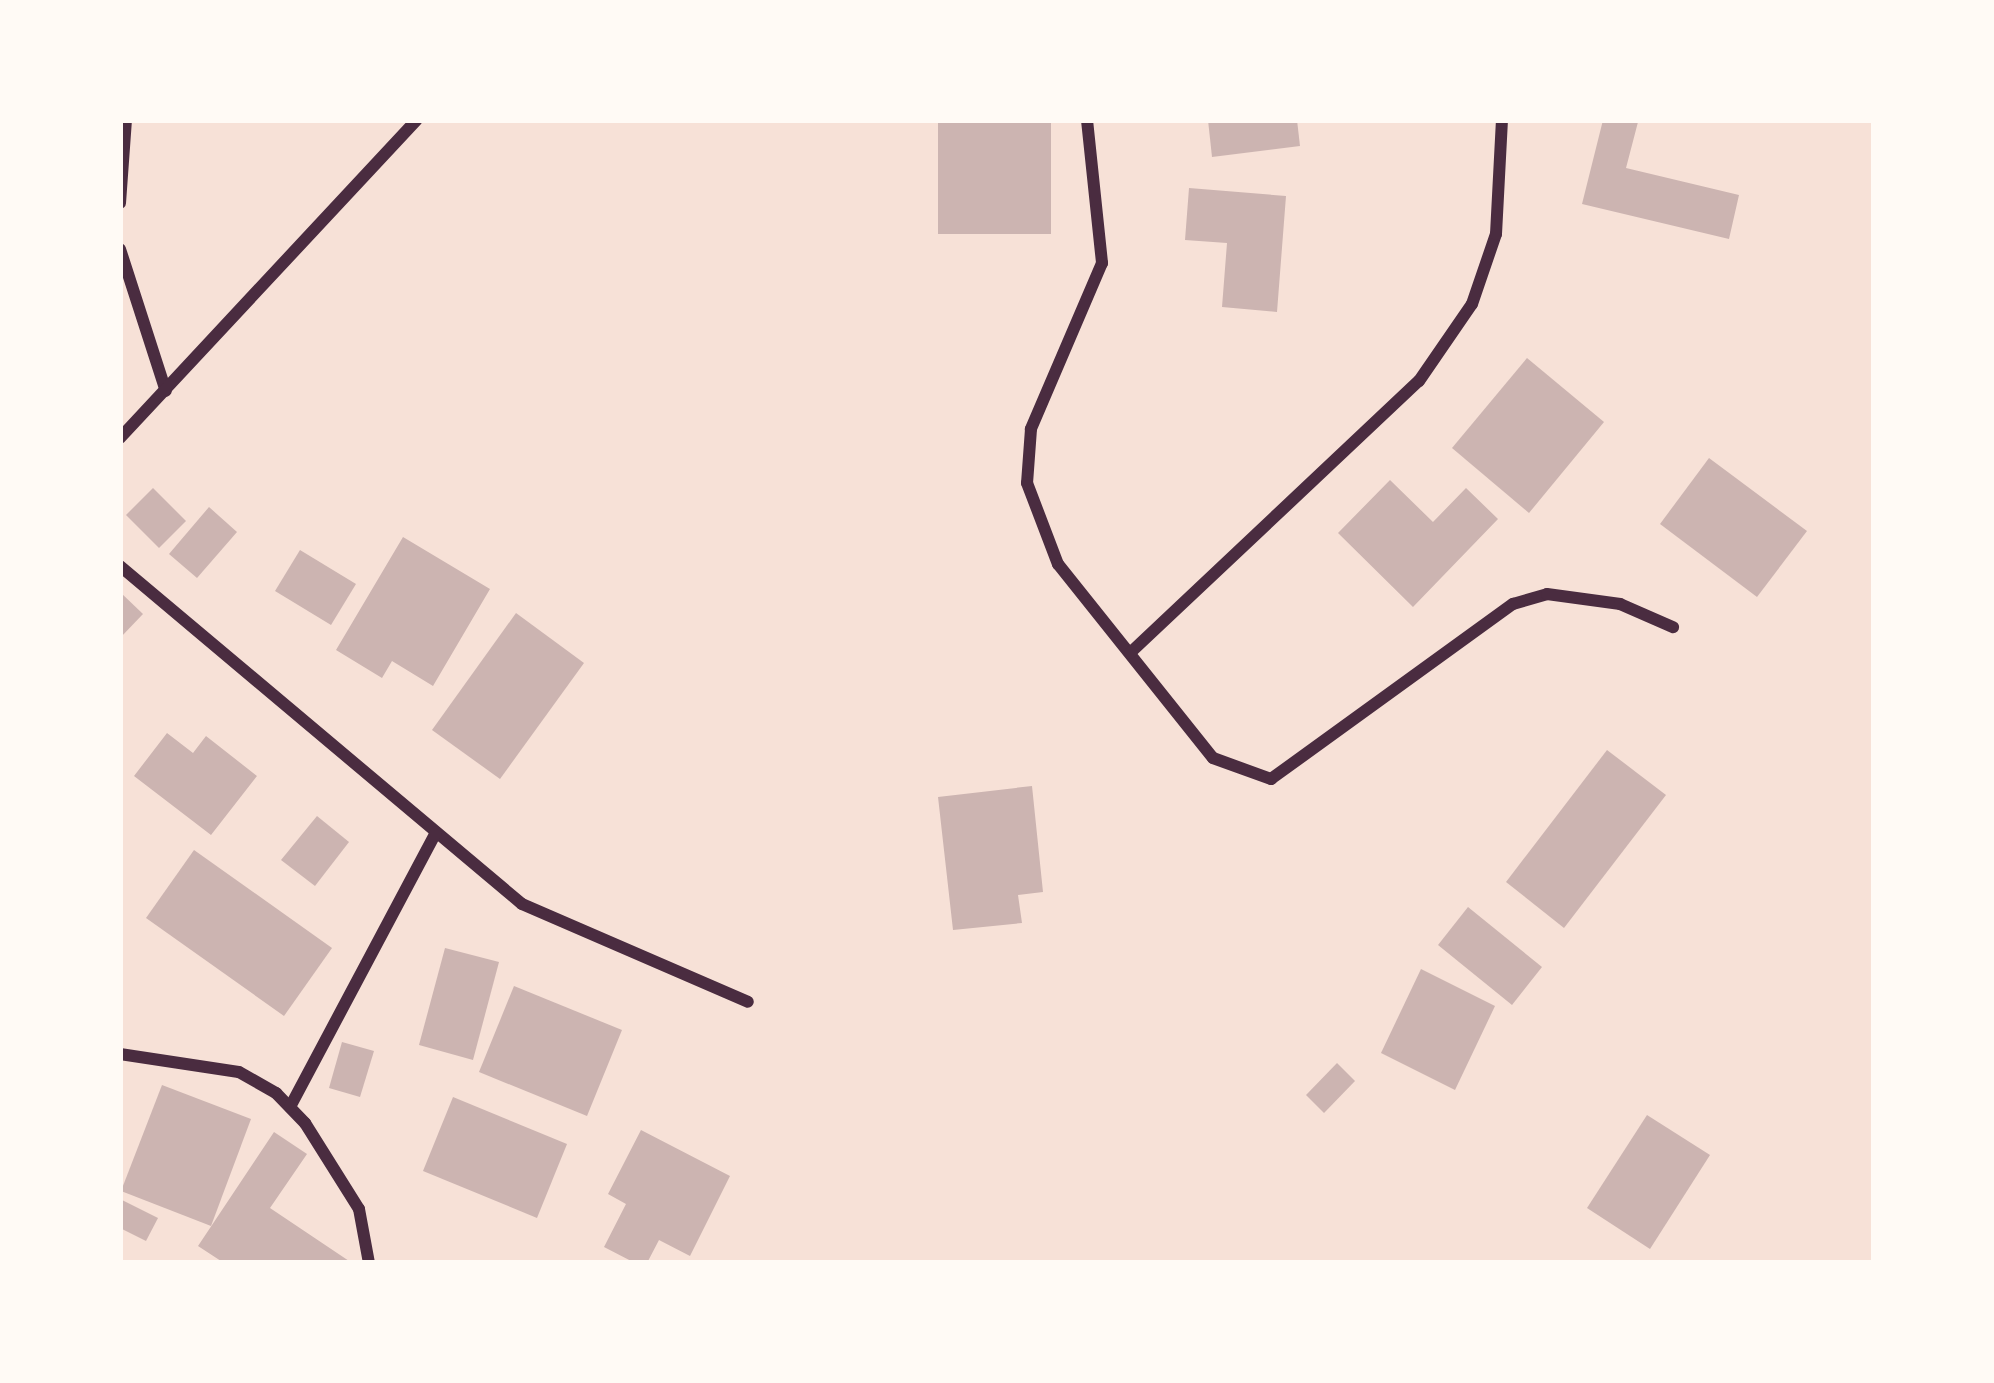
<!DOCTYPE html>
<style>
body{margin:0}
#map{position:relative;width:1994px;height:1383px;overflow:hidden;background:#f7e1d7;font-family:"PT Serif",serif}
div>[style]{position:absolute}
[style*='--x']{left:calc(var(--x)*1px);top:calc(var(--y)*1px);width:calc(var(--w)*1px);rotate:calc(var(--a)*1deg)}
.building>*{inset:0;background:#ccb4b1}
.minor>*{height:12px;margin:-6px;padding:0 6px;transform-origin:6px;border-radius:6px;background:#4a2c40}
span{translate:-50% -50%;white-space:nowrap;text-align:center;line-height:1.15;-webkit-text-stroke:9px #fffaf5;paint-order:stroke}
.frame{position:absolute;inset:0;border:123px solid #fffaf5;pointer-events:none}
</style>
<div id="map">
<div class="building">
<div style="clip-path:polygon(938px 120px,1051px 120px,1051px 234px,938px 234px)"></div>
<div style="clip-path:polygon(1208px 120px,1297px 120px,1300px 146px,1212px 157px)"></div>
<div style="clip-path:polygon(1603px 120px,1638px 122px,1626px 168px,1739px 195px,1729px 239px,1582px 204px)"></div>
<div style="clip-path:polygon(1189px 188px,1286px 196px,1277px 312px,1222px 307px,1227px 243px,1185px 240px)"></div>
<div style="clip-path:polygon(1527px 358px,1604px 422px,1529px 513px,1452px 448px)"></div>
<div style="clip-path:polygon(1709px 458px,1807px 531px,1757px 597px,1660px 524px)"></div>
<div style="clip-path:polygon(1390px 480px,1433px 522px,1466px 488px,1498px 519px,1413px 607px,1338px 533px)"></div>
<div style="clip-path:polygon(153px 488px,186px 521px,159px 548px,126px 515px)"></div>
<div style="clip-path:polygon(209px 507px,237px 532px,197px 578px,169px 554px)"></div>
<div style="clip-path:polygon(403px 537px,490px 589px,433px 686px,392px 661px,382px 678px,336px 650px)"></div>
<div style="clip-path:polygon(300px 550px,356px 584px,331px 625px,275px 591px)"></div>
<div style="clip-path:polygon(120px 592px,143px 614px,120px 638px)"></div>
<div style="clip-path:polygon(516px 613px,584px 663px,500px 779px,432px 730px)"></div>
<div style="clip-path:polygon(167px 733px,193px 753px,206px 736px,257px 776px,211px 835px,134px 776px)"></div>
<div style="clip-path:polygon(1607px 750px,1666px 795px,1564px 928px,1506px 882px)"></div>
<div style="clip-path:polygon(1032px 786px,1043px 892px,1018px 895px,1022px 923px,953px 930px,938px 797px)"></div>
<div style="clip-path:polygon(317px 816px,349px 842px,315px 886px,281px 860px)"></div>
<div style="clip-path:polygon(194px 850px,332px 948px,284px 1016px,146px 918px)"></div>
<div style="clip-path:polygon(1468px 907px,1542px 967px,1512px 1005px,1438px 945px)"></div>
<div style="clip-path:polygon(445px 948px,499px 962px,473px 1060px,419px 1045px)"></div>
<div style="clip-path:polygon(1421px 969px,1495px 1006px,1455px 1090px,1381px 1053px)"></div>
<div style="clip-path:polygon(514px 986px,622px 1030px,587px 1116px,479px 1072px)"></div>
<div style="clip-path:polygon(342px 1042px,374px 1051px,360px 1097px,329px 1088px)"></div>
<div style="clip-path:polygon(1337px 1063px,1355px 1081px,1324px 1113px,1306px 1095px)"></div>
<div style="clip-path:polygon(162px 1085px,251px 1119px,211px 1226px,121px 1191px)"></div>
<div style="clip-path:polygon(453px 1097px,567px 1144px,537px 1218px,423px 1171px)"></div>
<div style="clip-path:polygon(1647px 1115px,1710px 1155px,1650px 1249px,1587px 1208px)"></div>
<div style="clip-path:polygon(641px 1130px,730px 1176px,690px 1256px,659px 1240px,647px 1263px,635px 1263px,604px 1247px,626px 1204px,608px 1194px)"></div>
<div style="clip-path:polygon(274px 1132px,307px 1154px,270px 1208px,352px 1263px,224px 1263px,198px 1246px)"></div>
<div style="clip-path:polygon(120px 1199px,158px 1218px,146px 1241px,120px 1228px)"></div>
</div>
<div class="minor">
<div style="--x:1087;--y:120;--w:144;--a:84"></div>
<div style="--x:1102;--y:263;--w:181;--a:113.2"></div>
<div style="--x:1031;--y:429;--w:54;--a:94.2"></div>
<div style="--x:1027;--y:483;--w:87;--a:69.1"></div>
<div style="--x:1058;--y:564;--w:248;--a:51.4"></div>
<div style="--x:1213;--y:758;--w:62;--a:19.9"></div>
<div style="--x:1271;--y:779;--w:299;--a:-35.9"></div>
<div style="--x:1513;--y:604;--w:35;--a:-16"></div>
<div style="--x:1547;--y:594;--w:74;--a:7.8"></div>
<div style="--x:1620;--y:604;--w:58;--a:23.5"></div>
<div style="--x:120;--y:203;--w:83;--a:-85.9"></div>
<div style="--x:120;--y:249;--w:149;--a:72.1"></div>
<div style="--x:120;--y:438;--w:435;--a:-47"></div>
<div style="--x:120;--y:566;--w:525;--a:40.06"></div>
<div style="--x:522;--y:904;--w:246;--a:23.4"></div>
<div style="--x:1130;--y:653;--w:397;--a:-43.3"></div>
<div style="--x:1419;--y:381;--w:93;--a:-55.5"></div>
<div style="--x:1472;--y:304;--w:74;--a:-71.1"></div>
<div style="--x:1496;--y:234;--w:114;--a:-87"></div>
<div style="--x:120;--y:1054;--w:120;--a:8.6"></div>
<div style="--x:239;--y:1072;--w:43;--a:29.6"></div>
<div style="--x:276;--y:1093;--w:42;--a:46"></div>
<div style="--x:305;--y:1123;--w:102;--a:57.9"></div>
<div style="--x:359;--y:1209;--w:55;--a:79.5"></div>
<div style="--x:290;--y:1107;--w:311;--a:-62"></div>
</div>
<div class="frame"></div>
</div>
